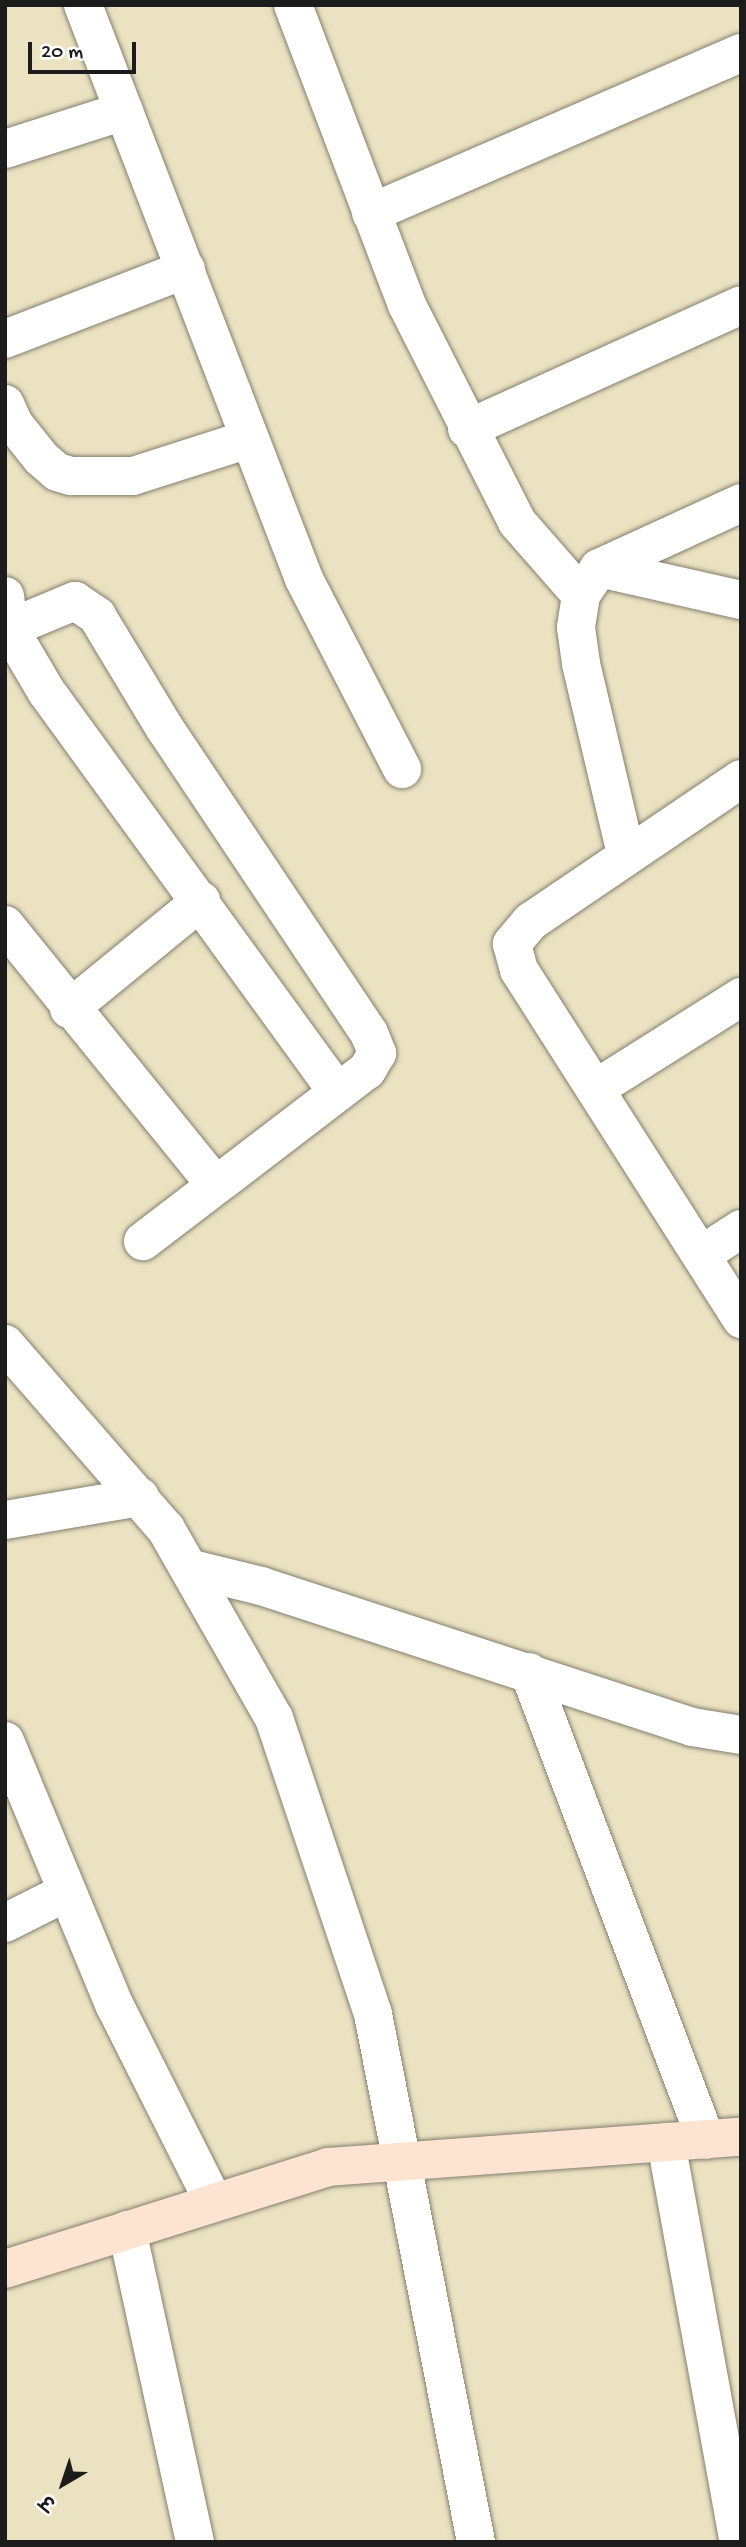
<!DOCTYPE html>
<meta charset="utf-8">
<style>
body{margin:0}
#map{position:relative;width:746px;height:2547px;overflow:hidden;background:#eae2c1;font-family:"Gochi Hand","Playpen Sans Deva",sans-serif}
div>[style]{position:absolute}
[style*='--x']{left:calc(var(--x)*1px);top:calc(var(--y)*1px);width:calc(var(--w)*1px);rotate:calc(var(--a)*1deg)}
.roads{filter:drop-shadow(0 0 2px #837f6e) drop-shadow(0 0 2px #837f6e)}
.minor>*{height:38px;margin:-19px;padding:0 19px;transform-origin:19px;border-radius:19px;background:#fff}
.tertiary>*{height:38px;margin:-19px;padding:0 19px;transform-origin:19px;border-radius:19px;background:#fff}
.secondary>*{height:38px;margin:-19px;padding:0 19px;transform-origin:19px;border-radius:19px;background:#fde4d1}
span{translate:-50% -50%;white-space:nowrap;text-align:center;line-height:1.15;-webkit-text-stroke:7px #fff;paint-order:stroke}
.frame{position:absolute;inset:0;border:7px solid #1c1c1c;pointer-events:none}
.north{position:absolute;left:28px;top:2449px;width:70px;height:70px;-webkit-text-stroke:5px #fff;paint-order:stroke;rotate:219deg;font-size:19px;font-weight:700;line-height:28px;text-align:center;color:#1c1c1c}
.north::after{content:'';display:block;margin:auto;width:24px;height:32px;background:#1c1c1c;clip-path:polygon(50% 0,100% 100%,50% 72%,0 100%)}
.scale{position:absolute;left:28px;top:42px;width:108px;height:32px;box-sizing:border-box;border:4px solid #1c1c1c;border-top:0;padding-left:9px;font-size:21px;line-height:24px;white-space:nowrap;color:#1c1c1c;-webkit-text-stroke:5px #fff;paint-order:stroke}
</style>
<div id="map">
<div class="roads">
<div class="minor">
<div style="--x:83;--y:5;--w:615;--a:68.94"></div>
<div style="--x:304;--y:579;--w:214;--a:62.7"></div>
<div style="--x:293;--y:5;--w:321;--a:69.2"></div>
<div style="--x:407;--y:305;--w:243;--a:63.1"></div>
<div style="--x:517;--y:522;--w:97;--a:48.8"></div>
<div style="--x:5;--y:149;--w:125;--a:-17.7"></div>
<div style="--x:371;--y:213;--w:403;--a:-23.4"></div>
<div style="--x:5;--y:339;--w:194;--a:-21.1"></div>
<div style="--x:5;--y:404;--w:22;--a:66"></div>
<div style="--x:14;--y:424;--w:43;--a:51.5"></div>
<div style="--x:41;--y:458;--w:21;--a:41"></div>
<div style="--x:57;--y:472;--w:15;--a:16"></div>
<div style="--x:71;--y:476;--w:62;--a:0"></div>
<div style="--x:133;--y:476;--w:122;--a:-17.7"></div>
<div style="--x:467;--y:429;--w:301;--a:-24.3"></div>
<div style="--x:599;--y:568;--w:146;--a:12.7"></div>
<div style="--x:5;--y:596;--w:32;--a:83"></div>
<div style="--x:9;--y:628;--w:73;--a:59.6"></div>
<div style="--x:46;--y:691;--w:495;--a:54"></div>
<div style="--x:5;--y:630;--w:76;--a:-22.5"></div>
<div style="--x:75;--y:601;--w:27;--a:34"></div>
<div style="--x:97;--y:616;--w:130;--a:58.9"></div>
<div style="--x:164;--y:727;--w:368;--a:56.2"></div>
<div style="--x:369;--y:1033;--w:22;--a:68"></div>
<div style="--x:377;--y:1053;--w:20;--a:120"></div>
<div style="--x:367;--y:1070;--w:282;--a:142.6"></div>
<div style="--x:741;--y:779;--w:254;--a:145.9"></div>
<div style="--x:531;--y:921;--w:30;--a:130"></div>
<div style="--x:512;--y:944;--w:27;--a:75"></div>
<div style="--x:519;--y:970;--w:414;--a:57.5"></div>
<div style="--x:626;--y:854;--w:196;--a:-103.3"></div>
<div style="--x:581;--y:663;--w:36;--a:-98"></div>
<div style="--x:576;--y:627;--w:32;--a:-81"></div>
<div style="--x:581;--y:595;--w:32;--a:-56"></div>
<div style="--x:599;--y:568;--w:156;--a:-24.6"></div>
<div style="--x:5;--y:925;--w:332;--a:51"></div>
<div style="--x:69;--y:1009;--w:171;--a:-39.3"></div>
<div style="--x:595;--y:1089;--w:173;--a:-32.2"></div>
<div style="--x:701;--y:1255;--w:48;--a:-33"></div>
<div style="--x:5;--y:1520;--w:137;--a:-9.7"></div>
<div style="--x:192;--y:1569;--w:71;--a:13.8"></div>
<div style="--x:261;--y:1586;--w:453;--a:18.1"></div>
<div style="--x:692;--y:1727;--w:50;--a:9.3"></div>
<div style="--x:529;--y:1672;--w:500;--a:69.28"></div>
<div style="--x:5;--y:1741;--w:287;--a:67.5"></div>
<div style="--x:115;--y:2006;--w:220;--a:63.3"></div>
<div style="--x:5;--y:1923;--w:69;--a:-26.6"></div>
<div style="--x:666;--y:2142;--w:407;--a:79.7"></div>
<div style="--x:127;--y:2230;--w:319;--a:77.7"></div>
</div>
<div class="tertiary">
<div style="--x:5;--y:1344;--w:245;--a:49"></div>
<div style="--x:166;--y:1529;--w:218;--a:60.3"></div>
<div style="--x:274;--y:1718;--w:312;--a:71.5"></div>
<div style="--x:373;--y:2014;--w:538;--a:78.96"></div>
</div>
<div class="secondary">
<div style="--x:5;--y:2269;--w:339;--a:-17.5"></div>
<div style="--x:328;--y:2167;--w:414;--a:-4.2"></div>
</div>
</div>
<div class="frame"></div>
<div class="north">उ</div>
<div class="scale">20 m</div>
</div>
